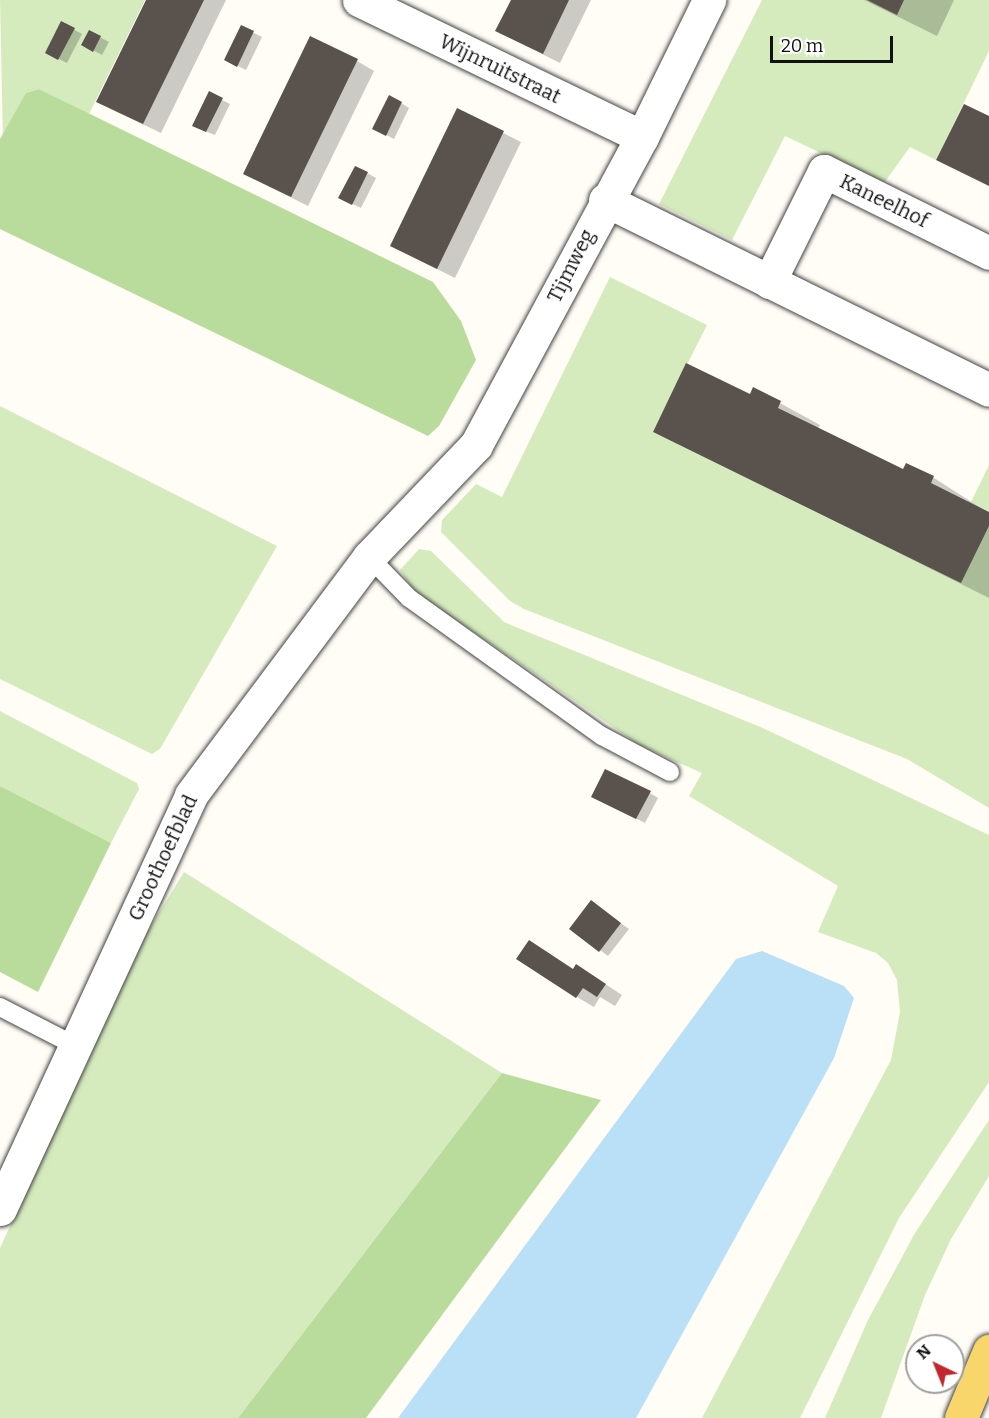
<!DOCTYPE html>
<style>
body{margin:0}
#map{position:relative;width:989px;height:1418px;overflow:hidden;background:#fffdf5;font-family:Bitter,serif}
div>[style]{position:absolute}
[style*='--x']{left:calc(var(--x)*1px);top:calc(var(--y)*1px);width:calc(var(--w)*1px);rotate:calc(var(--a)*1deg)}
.green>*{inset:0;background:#d5ebbd}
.forest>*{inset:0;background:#b9dc9c}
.water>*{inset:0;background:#b9e0f7}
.shadow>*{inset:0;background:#0003}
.building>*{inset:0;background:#5a524d}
.roads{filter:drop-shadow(0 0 2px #444) drop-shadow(0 0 2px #444)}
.lane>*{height:18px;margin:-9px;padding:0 9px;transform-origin:9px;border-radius:9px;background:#fff}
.street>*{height:33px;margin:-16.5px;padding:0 16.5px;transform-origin:16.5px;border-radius:16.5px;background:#fff}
.primary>*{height:33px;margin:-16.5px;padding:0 16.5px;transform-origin:16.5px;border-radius:16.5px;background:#f9d66b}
span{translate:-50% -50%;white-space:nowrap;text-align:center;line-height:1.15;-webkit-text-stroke:6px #fff;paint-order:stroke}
.street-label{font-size:20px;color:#111}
.north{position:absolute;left:905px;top:1334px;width:60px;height:60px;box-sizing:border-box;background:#fff;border:2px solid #a0a0a0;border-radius:50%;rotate:317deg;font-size:16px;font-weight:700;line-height:24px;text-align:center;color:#111}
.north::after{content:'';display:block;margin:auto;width:21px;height:27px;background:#c4262e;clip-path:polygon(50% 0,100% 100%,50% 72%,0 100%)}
.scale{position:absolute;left:770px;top:36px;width:123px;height:27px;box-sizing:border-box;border:3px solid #111;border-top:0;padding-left:8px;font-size:18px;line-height:21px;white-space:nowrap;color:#111;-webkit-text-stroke:4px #fff;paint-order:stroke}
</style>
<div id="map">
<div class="green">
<div style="clip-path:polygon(0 0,145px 0,89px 114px,39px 89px,26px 93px,3px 140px)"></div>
<div style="clip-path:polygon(762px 0,867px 0,897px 14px,904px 0,989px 0,989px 51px,936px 160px,910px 147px,884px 183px,785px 136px,732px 240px,659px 204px)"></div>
<div style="clip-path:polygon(610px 277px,707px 325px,653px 432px,961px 582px,989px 526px,989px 808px,907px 759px,524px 609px,510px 601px,441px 532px,442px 520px,476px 484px,502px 497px)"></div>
<div style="clip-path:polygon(0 406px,277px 546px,160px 749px,152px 754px,0 679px)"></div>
<div style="clip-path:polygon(989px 465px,989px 512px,971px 502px)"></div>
<div style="clip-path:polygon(419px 549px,431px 551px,504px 622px,765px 729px,989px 835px,989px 1082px,899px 1218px,800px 1418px,702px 1418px,891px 1060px,900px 1012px,897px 980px,888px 963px,876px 953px,818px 932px,838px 886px,689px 796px,702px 773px,641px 746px,415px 592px,400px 570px)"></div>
<div style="clip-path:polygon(0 711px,137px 783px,139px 789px,111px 843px,0 786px)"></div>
<div style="clip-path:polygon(184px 872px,502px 1073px,238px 1418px,0 1418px,0 1248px,132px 957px)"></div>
<div style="clip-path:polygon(989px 1120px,989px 1176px,951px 1239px,925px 1295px,881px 1418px,825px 1418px,868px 1320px,915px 1233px)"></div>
</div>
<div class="forest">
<div style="clip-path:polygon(39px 89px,433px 282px,461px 321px,476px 360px,439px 426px,428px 436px,0 229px,0 139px,26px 93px)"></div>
<div style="clip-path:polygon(0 786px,111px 843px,38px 992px,0 972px)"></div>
<div style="clip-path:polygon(502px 1073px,601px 1100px,366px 1418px,238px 1418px)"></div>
</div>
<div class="water">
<div style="clip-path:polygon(762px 951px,844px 986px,854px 998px,834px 1058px,636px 1418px,398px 1418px,736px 959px)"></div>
</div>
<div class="shadow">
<div style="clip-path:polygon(148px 0,226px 0,161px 133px,115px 111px)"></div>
<div style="clip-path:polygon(512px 0,591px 0,560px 63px,514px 40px)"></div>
<div style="clip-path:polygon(864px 0,954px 0,937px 36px)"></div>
<div style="clip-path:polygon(62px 23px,82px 34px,67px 63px,55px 57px)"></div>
<div style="clip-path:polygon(242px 27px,262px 37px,246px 70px,234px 64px)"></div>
<div style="clip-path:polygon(90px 32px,109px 42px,102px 55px,83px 45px)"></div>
<div style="clip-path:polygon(357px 61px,374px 71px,308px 206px,262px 183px)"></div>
<div style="clip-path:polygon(222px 100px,230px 104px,215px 135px,202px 130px)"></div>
<div style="clip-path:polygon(401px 103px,409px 108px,394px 139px,383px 133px)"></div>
<div style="clip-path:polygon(458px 110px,521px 142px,455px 278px,409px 255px)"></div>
<div style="clip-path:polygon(367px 173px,376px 178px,361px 208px,346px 201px)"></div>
<div style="clip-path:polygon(754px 389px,820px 425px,818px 429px,904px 471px,907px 465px,934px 478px,989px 513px,989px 598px,655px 431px,750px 396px)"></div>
<div style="clip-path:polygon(650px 793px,658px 798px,645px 823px,602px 801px)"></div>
<div style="clip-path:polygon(591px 902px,629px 929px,608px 956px,571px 929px)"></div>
<div style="clip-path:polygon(574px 970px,593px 976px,622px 995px,615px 1006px,600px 997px,594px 1007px,577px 997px)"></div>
</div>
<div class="building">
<div style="clip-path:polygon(146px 0,204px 0,143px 124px,96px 102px)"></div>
<div style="clip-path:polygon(511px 0,569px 0,543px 54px,495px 31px)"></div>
<div style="clip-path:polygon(867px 0,904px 0,897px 15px)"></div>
<div style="clip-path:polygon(61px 21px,75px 28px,58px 60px,45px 53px)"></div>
<div style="clip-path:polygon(241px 25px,254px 31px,237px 67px,224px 60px)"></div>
<div style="clip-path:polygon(89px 30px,101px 36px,93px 52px,81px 45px)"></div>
<div style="clip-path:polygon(310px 36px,358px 59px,291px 197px,243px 174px)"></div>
<div style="clip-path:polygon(209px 91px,223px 98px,206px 132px,192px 126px)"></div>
<div style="clip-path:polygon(389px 95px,402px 102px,386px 136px,372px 129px)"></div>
<div style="clip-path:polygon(964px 104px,989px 116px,989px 186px,936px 160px)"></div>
<div style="clip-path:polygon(457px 108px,504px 131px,437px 269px,390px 246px)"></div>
<div style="clip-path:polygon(355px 166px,368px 172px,352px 205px,338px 198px)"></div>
<div style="clip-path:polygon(686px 363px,750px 394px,753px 387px,781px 401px,778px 408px,903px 469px,906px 463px,934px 476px,931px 483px,989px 512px,989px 526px,961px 583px,653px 432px)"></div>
<div style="clip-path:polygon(605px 769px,651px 791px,636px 819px,591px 797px)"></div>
<div style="clip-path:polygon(591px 900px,621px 923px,599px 952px,569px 929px)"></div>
<div style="clip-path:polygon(529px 940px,573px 969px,576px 964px,606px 984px,597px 997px,583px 988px,576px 998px,516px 959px)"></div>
</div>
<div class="roads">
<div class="lane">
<div style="--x:369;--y:557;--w:57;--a:45.7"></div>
<div style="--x:409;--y:598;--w:237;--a:35.6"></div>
<div style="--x:602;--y:736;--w:77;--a:27.9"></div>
<div style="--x:0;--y:1007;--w:83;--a:27.2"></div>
</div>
<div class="street">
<div style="--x:359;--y:0;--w:314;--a:25.8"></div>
<div style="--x:605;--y:200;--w:428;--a:26.3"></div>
<div style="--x:769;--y:282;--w:124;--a:-63.6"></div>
<div style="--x:824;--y:171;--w:184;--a:26.4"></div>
<div style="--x:0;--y:1209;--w:456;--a:-65.2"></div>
<div style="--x:191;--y:795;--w:297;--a:-53.2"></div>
<div style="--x:369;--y:557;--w:155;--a:-46.3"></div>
<div style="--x:476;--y:445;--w:350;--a:-61.7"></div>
<div style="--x:642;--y:137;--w:153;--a:-63.9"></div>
</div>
<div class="primary">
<div style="--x:961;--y:1418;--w:73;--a:-67.3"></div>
</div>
</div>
<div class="street-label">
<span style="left:500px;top:69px;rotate:26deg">Wijnruitstraat</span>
<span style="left:884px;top:201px;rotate:26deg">Kaneelhof</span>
<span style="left:571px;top:266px;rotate:-63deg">Tijmweg</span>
<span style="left:163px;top:858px;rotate:-65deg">Groothoefblad</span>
</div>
<div class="north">N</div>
<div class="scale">20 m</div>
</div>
